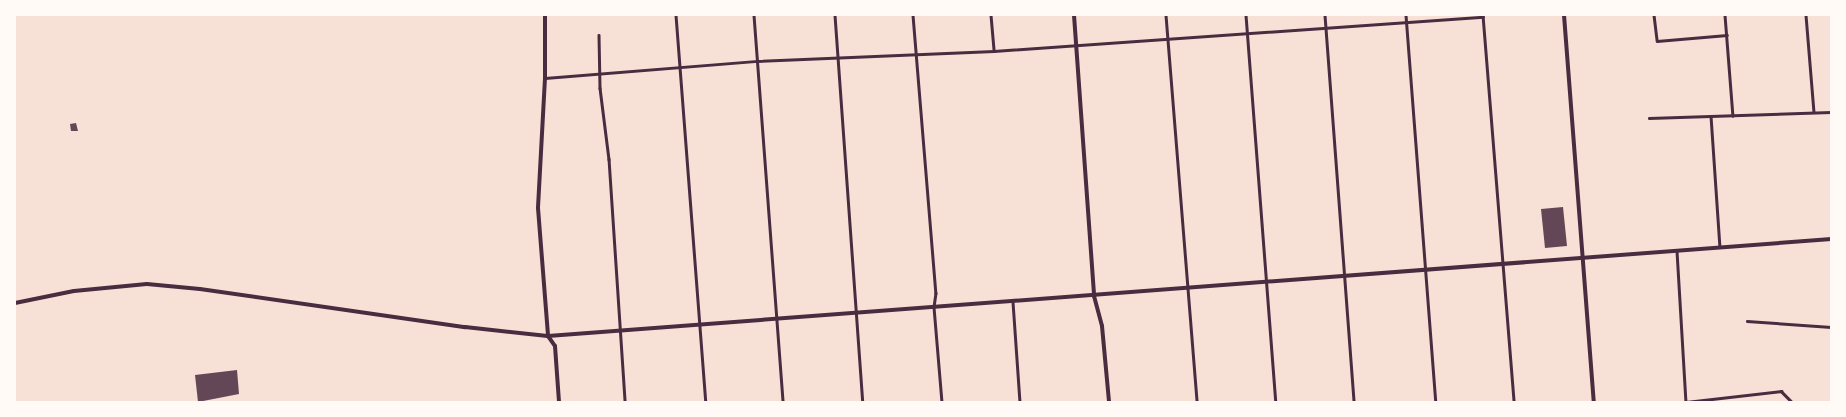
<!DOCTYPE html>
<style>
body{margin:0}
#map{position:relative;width:1846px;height:417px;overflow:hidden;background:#f7e1d7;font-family:Lato,sans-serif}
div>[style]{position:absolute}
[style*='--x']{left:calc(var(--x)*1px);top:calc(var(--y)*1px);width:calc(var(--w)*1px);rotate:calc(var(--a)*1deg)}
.building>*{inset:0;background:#644757}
.minor>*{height:2.5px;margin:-1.25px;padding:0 1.25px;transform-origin:1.25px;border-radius:1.25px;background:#4a2c40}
.tertiary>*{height:4px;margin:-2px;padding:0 2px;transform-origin:2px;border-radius:2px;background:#4a2c40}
.secondary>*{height:4px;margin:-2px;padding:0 2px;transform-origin:2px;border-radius:2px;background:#4a2c40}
span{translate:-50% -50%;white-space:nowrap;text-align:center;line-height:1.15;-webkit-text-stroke:4.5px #fffaf5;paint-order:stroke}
.frame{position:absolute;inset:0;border:16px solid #fffaf5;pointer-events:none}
</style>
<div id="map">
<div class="building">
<div style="clip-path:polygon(76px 123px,78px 131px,71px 131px,70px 124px)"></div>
<div style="clip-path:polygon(1563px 207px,1567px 246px,1545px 248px,1541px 209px)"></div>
<div style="clip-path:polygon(237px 370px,239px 394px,198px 402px,195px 375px)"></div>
</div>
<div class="minor">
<div style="--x:676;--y:15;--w:388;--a:85.6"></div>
<div style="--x:754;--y:15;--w:388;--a:85.7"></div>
<div style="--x:835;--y:15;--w:388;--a:85.9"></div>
<div style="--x:913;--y:15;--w:279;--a:85.3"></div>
<div style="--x:936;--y:293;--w:14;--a:98"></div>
<div style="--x:934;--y:307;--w:95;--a:85.2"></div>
<div style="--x:991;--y:15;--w:36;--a:85"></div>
<div style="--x:1166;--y:15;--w:388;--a:85.4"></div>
<div style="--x:1246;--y:15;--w:388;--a:85.6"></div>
<div style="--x:1325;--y:15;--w:388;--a:85.7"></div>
<div style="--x:1406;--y:15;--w:388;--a:85.6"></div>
<div style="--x:1483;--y:15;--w:388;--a:85.4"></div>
<div style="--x:1654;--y:15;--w:26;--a:83"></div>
<div style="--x:1657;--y:41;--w:70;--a:-4.9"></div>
<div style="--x:1725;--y:15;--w:101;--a:85.5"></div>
<div style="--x:1806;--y:15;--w:97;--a:85.3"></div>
<div style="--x:599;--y:35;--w:53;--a:88.9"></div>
<div style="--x:600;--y:88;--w:72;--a:82.8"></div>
<div style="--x:609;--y:159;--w:244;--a:86.2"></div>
<div style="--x:545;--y:78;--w:213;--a:-4.6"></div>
<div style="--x:757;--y:61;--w:237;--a:-2.4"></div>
<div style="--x:994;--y:51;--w:490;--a:-4"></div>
<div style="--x:1711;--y:116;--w:131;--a:86.1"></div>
<div style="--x:1649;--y:118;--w:182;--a:-1.9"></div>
<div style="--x:1677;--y:251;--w:151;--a:86.6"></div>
<div style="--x:1013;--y:302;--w:100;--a:86"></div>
<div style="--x:1747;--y:321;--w:84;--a:4.1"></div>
<div style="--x:1686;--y:402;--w:96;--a:-6.6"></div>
<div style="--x:1781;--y:391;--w:16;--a:45"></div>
</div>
<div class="tertiary">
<div style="--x:545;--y:15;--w:63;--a:90"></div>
<div style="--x:545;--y:78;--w:130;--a:93.1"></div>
<div style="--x:538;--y:208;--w:128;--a:85.5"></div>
<div style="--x:548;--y:336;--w:12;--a:55"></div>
<div style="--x:555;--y:346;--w:56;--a:85.9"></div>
<div style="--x:1074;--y:15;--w:282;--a:85.9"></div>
<div style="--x:1094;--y:296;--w:31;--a:75"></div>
<div style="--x:1102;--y:326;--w:76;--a:84.7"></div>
<div style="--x:15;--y:303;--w:60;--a:-11.5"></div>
<div style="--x:74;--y:291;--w:73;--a:-5.5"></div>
<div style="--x:147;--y:284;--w:53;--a:5.4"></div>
<div style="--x:200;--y:289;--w:268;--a:8.2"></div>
<div style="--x:465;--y:327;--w:83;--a:6.2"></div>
<div style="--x:548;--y:336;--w:1287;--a:-4.32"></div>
</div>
<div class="secondary">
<div style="--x:1564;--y:15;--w:388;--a:85.6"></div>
</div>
<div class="frame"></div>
</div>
